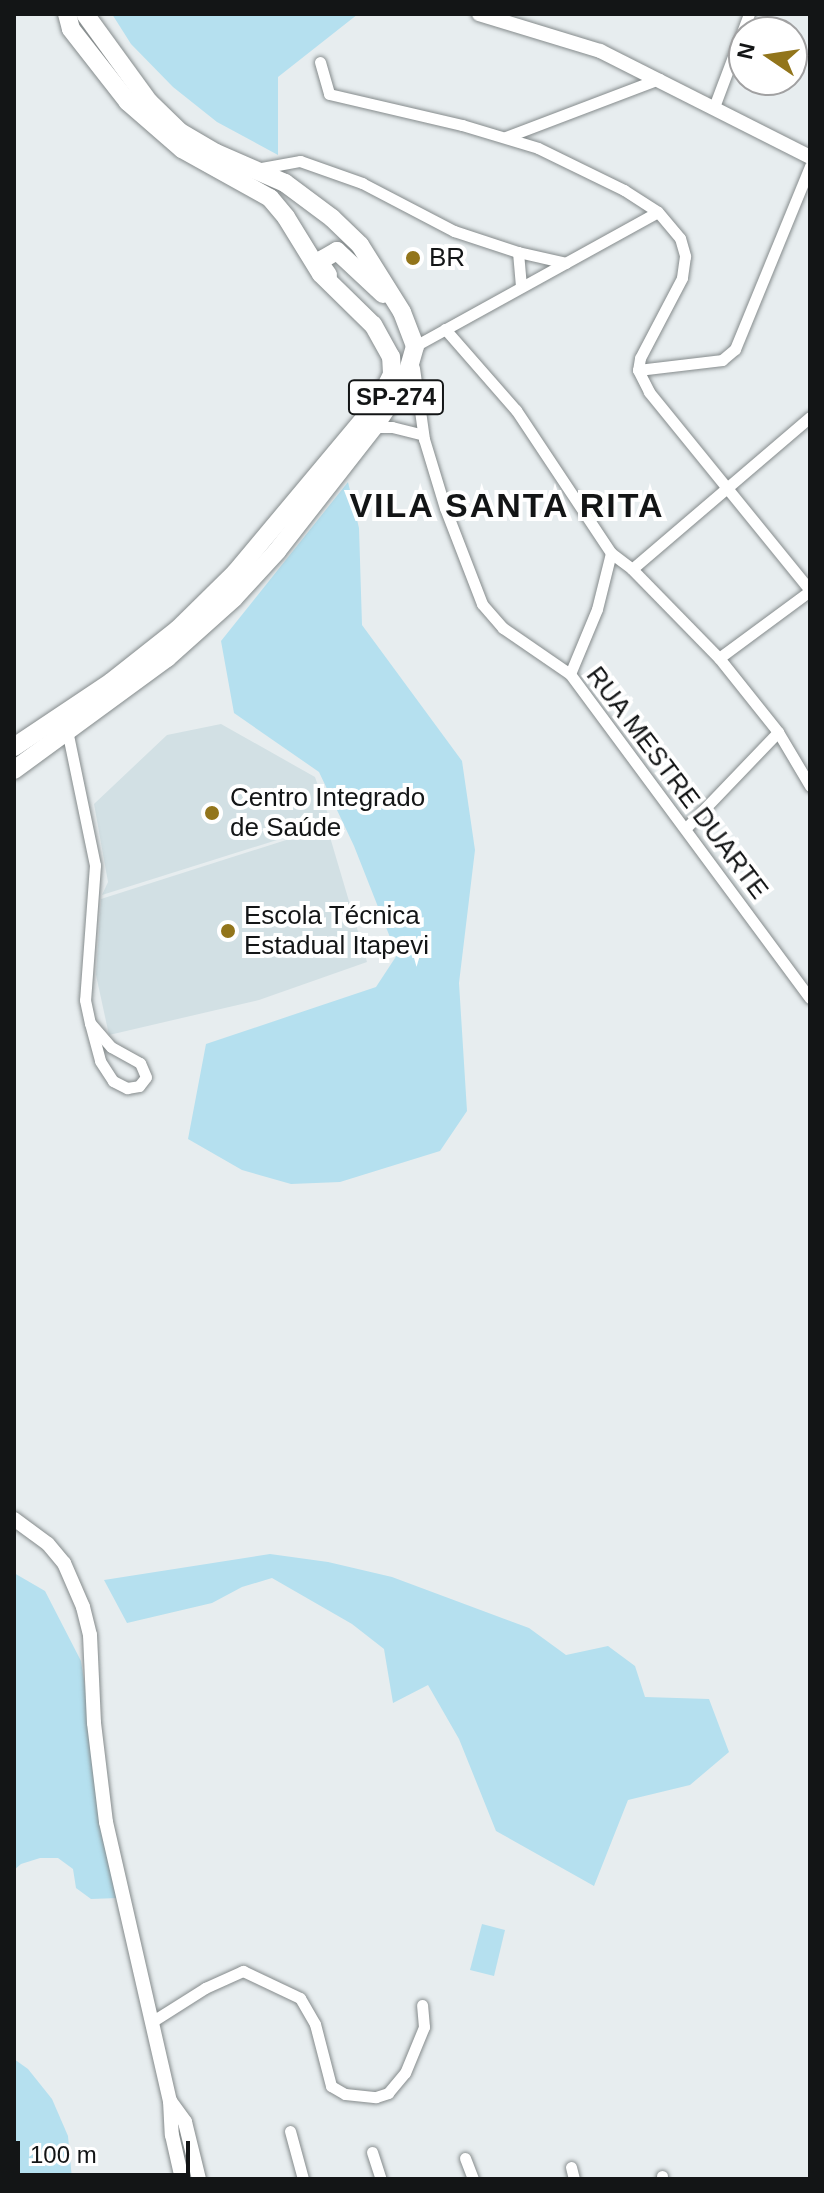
<!DOCTYPE html>
<meta charset="utf-8">
<style>
body{margin:0}
#map{position:relative;width:824px;height:2193px;overflow:hidden;background:#e7edef;font-family:Arial,sans-serif}
div>[style]{position:absolute}
[style*='--x']{left:calc(var(--x)*1px);top:calc(var(--y)*1px);width:calc(var(--w)*1px);rotate:calc(var(--a)*1deg)}
.built>*{inset:0;background:#d2e0e4}
.green>*{inset:0;background:#b5e0ef}
.roads{filter:drop-shadow(0 0 2px #858b8c) drop-shadow(0 0 2px #858b8c)}
.minor>*{height:11px;margin:-5.5px;padding:0 5.5px;transform-origin:5.5px;border-radius:5.5px;background:#fff}
.tertiary>*{height:14px;margin:-7px;padding:0 7px;transform-origin:7px;border-radius:7px;background:#fff}
.primary>*{height:18px;margin:-9px;padding:0 9px;transform-origin:9px;border-radius:9px;background:#fff}
.dots>*{width:22px;height:22px;translate:-50% -50%;box-sizing:border-box;border:4px solid #fff;border-radius:50%}
span{translate:-50% -50%;white-space:nowrap;text-align:center;line-height:1.15;-webkit-text-stroke:8px #fff;paint-order:stroke}
.shield-label span{padding:2px 6px;background:#fff;border:2px solid;border-radius:6px;-webkit-text-stroke-width:0}
.shield-label{font-size:24px;color:#131516;font-weight:700}
.poi-label{font-size:26px;color:#131516}
.left{translate:0 -50%;text-align:left}
.street-label{font-size:26px;color:#131516}
.district-label{font-size:34px;color:#131516;font-weight:700;letter-spacing:2px}
.frame{position:absolute;inset:0;border:16px solid #131516;pointer-events:none}
.north{position:absolute;left:728px;top:16px;width:80px;height:80px;box-sizing:border-box;background:#fff;border:2px solid #a1a1a2;border-radius:50%;rotate:283deg;font-size:22px;font-weight:700;line-height:32px;text-align:center;color:#131516}
.north::after{content:'';display:block;margin:auto;width:28px;height:36px;background:#92751b;clip-path:polygon(50% 0,100% 100%,50% 72%,0 100%)}
.scale{position:absolute;left:16px;top:2141px;width:174px;height:36px;box-sizing:border-box;border:4px solid #131516;border-top:0;padding-left:10px;font-size:24px;line-height:28px;white-space:nowrap;color:#131516;-webkit-text-stroke:6px #fff;paint-order:stroke}
</style>
<div id="map">
<div class="built">
<div style="clip-path:polygon(221px 724px,315px 777px,331px 823px,102px 895px,108px 882px,94px 804px,167px 735px)"></div>
<div style="clip-path:polygon(327px 827px,367px 962px,259px 1000px,109px 1035px,96px 975px,101px 899px)"></div>
</div>
<div class="green">
<div style="clip-path:polygon(112px 14px,358px 14px,278px 77px,278px 155px,217px 122px,173px 87px,131px 44px)"></div>
<div style="clip-path:polygon(348px 482px,359px 528px,362px 625px,462px 761px,475px 850px,459px 983px,467px 1111px,440px 1151px,340px 1182px,291px 1184px,242px 1170px,188px 1139px,206px 1044px,376px 987px,397px 955px,354px 846px,319px 772px,234px 713px,221px 641px)"></div>
<div style="clip-path:polygon(270px 1554px,328px 1562px,392px 1577px,529px 1628px,566px 1655px,608px 1646px,635px 1666px,645px 1697px,709px 1699px,729px 1752px,690px 1785px,628px 1800px,594px 1886px,496px 1831px,459px 1739px,428px 1685px,393px 1703px,384px 1649px,352px 1624px,272px 1578px,242px 1587px,212px 1603px,127px 1623px,104px 1580px)"></div>
<div style="clip-path:polygon(14px 1573px,45px 1591px,81px 1661px,118px 1898px,91px 1899px,76px 1888px,73px 1869px,58px 1858px,40px 1858px,21px 1864px,14px 1870px)"></div>
<div style="clip-path:polygon(482px 1924px,505px 1930px,494px 1976px,470px 1970px)"></div>
<div style="clip-path:polygon(14px 2059px,28px 2069px,52px 2099px,68px 2136px,72px 2179px,14px 2179px)"></div>
</div>
<div class="roads">
<div class="minor">
<div style="--x:320;--y:62;--w:33;--a:74"></div>
<div style="--x:329;--y:94;--w:137;--a:13.1"></div>
<div style="--x:462;--y:125;--w:79;--a:16.8"></div>
<div style="--x:538;--y:148;--w:96;--a:26"></div>
<div style="--x:624;--y:190;--w:40;--a:32.9"></div>
<div style="--x:658;--y:212;--w:34;--a:50"></div>
<div style="--x:680;--y:238;--w:19;--a:74"></div>
<div style="--x:685;--y:256;--w:22;--a:98"></div>
<div style="--x:682;--y:278;--w:90;--a:117.7"></div>
<div style="--x:640;--y:358;--w:12;--a:99"></div>
<div style="--x:638;--y:370;--w:25;--a:63"></div>
<div style="--x:649;--y:392;--w:255;--a:50.9"></div>
<div style="--x:714;--y:107;--w:99;--a:-69.4"></div>
<div style="--x:506;--y:137;--w:164;--a:-20.8"></div>
<div style="--x:256;--y:169;--w:45;--a:-10.3"></div>
<div style="--x:300;--y:161;--w:66;--a:19.5"></div>
<div style="--x:362;--y:183;--w:104;--a:27.6"></div>
<div style="--x:454;--y:231;--w:67;--a:18.2"></div>
<div style="--x:518;--y:252;--w:49;--a:12.9"></div>
<div style="--x:518;--y:252;--w:35;--a:85"></div>
<div style="--x:445;--y:329;--w:108;--a:48.8"></div>
<div style="--x:516;--y:410;--w:172;--a:56.4"></div>
<div style="--x:611;--y:553;--w:26;--a:37"></div>
<div style="--x:632;--y:569;--w:124;--a:45.7"></div>
<div style="--x:719;--y:658;--w:95;--a:51.4"></div>
<div style="--x:778;--y:732;--w:63;--a:59.3"></div>
<div style="--x:415;--y:346;--w:277;--a:-28.9"></div>
<div style="--x:414;--y:368;--w:72;--a:82"></div>
<div style="--x:424;--y:439;--w:72;--a:73.1"></div>
<div style="--x:445;--y:508;--w:103;--a:68.9"></div>
<div style="--x:482;--y:604;--w:32;--a:49"></div>
<div style="--x:503;--y:628;--w:81;--a:34.5"></div>
<div style="--x:570;--y:674;--w:403;--a:53.5"></div>
<div style="--x:638;--y:370;--w:85;--a:-6.8"></div>
<div style="--x:722;--y:360;--w:17;--a:-40"></div>
<div style="--x:735;--y:349;--w:198;--a:-67.7"></div>
<div style="--x:374;--y:427;--w:18;--a:0"></div>
<div style="--x:392;--y:427;--w:32;--a:14"></div>
<div style="--x:632;--y:569;--w:234;--a:-40.5"></div>
<div style="--x:719;--y:658;--w:113;--a:-36.4"></div>
<div style="--x:570;--y:674;--w:70;--a:-67.4"></div>
<div style="--x:597;--y:609;--w:58;--a:-76"></div>
<div style="--x:67;--y:730;--w:138;--a:78.3"></div>
<div style="--x:95;--y:865;--w:135;--a:94.2"></div>
<div style="--x:85;--y:1000;--w:24;--a:78"></div>
<div style="--x:90;--y:1023;--w:39;--a:75"></div>
<div style="--x:100;--y:1061;--w:24;--a:57"></div>
<div style="--x:113;--y:1081;--w:16;--a:27"></div>
<div style="--x:127;--y:1088;--w:12;--a:-9"></div>
<div style="--x:139;--y:1086;--w:11;--a:-52"></div>
<div style="--x:146;--y:1077;--w:15;--a:-113"></div>
<div style="--x:140;--y:1063;--w:33;--a:-151"></div>
<div style="--x:111;--y:1047;--w:32;--a:-131"></div>
<div style="--x:686;--y:828;--w:133;--a:-46.2"></div>
<div style="--x:153;--y:2021;--w:62;--a:-32.4"></div>
<div style="--x:205;--y:1988;--w:42;--a:-24.1"></div>
<div style="--x:243;--y:1971;--w:63;--a:25.3"></div>
<div style="--x:300;--y:1998;--w:30;--a:60"></div>
<div style="--x:315;--y:2024;--w:64;--a:75.5"></div>
<div style="--x:331;--y:2086;--w:16;--a:30"></div>
<div style="--x:345;--y:2094;--w:31;--a:6"></div>
<div style="--x:376;--y:2097;--w:13;--a:-18"></div>
<div style="--x:388;--y:2093;--w:26;--a:-50"></div>
<div style="--x:405;--y:2073;--w:50;--a:-67.6"></div>
<div style="--x:424;--y:2027;--w:22;--a:-95"></div>
<div style="--x:290;--y:2131;--w:50;--a:74.8"></div>
<div style="--x:372;--y:2152;--w:28;--a:72"></div>
<div style="--x:465;--y:2158;--w:22;--a:69"></div>
<div style="--x:571;--y:2167;--w:12;--a:76"></div>
<div style="--x:662;--y:2176;--w:3;--a:90"></div>
</div>
<div class="tertiary">
<div style="--x:479;--y:14;--w:127;--a:17"></div>
<div style="--x:600;--y:51;--w:235;--a:26.8"></div>
<div style="--x:14;--y:1519;--w:42;--a:36.3"></div>
<div style="--x:48;--y:1544;--w:25;--a:50"></div>
<div style="--x:64;--y:1563;--w:48;--a:66.6"></div>
<div style="--x:83;--y:1607;--w:29;--a:76"></div>
<div style="--x:90;--y:1635;--w:88;--a:87.4"></div>
<div style="--x:94;--y:1723;--w:100;--a:83.1"></div>
<div style="--x:106;--y:1822;--w:286;--a:77.1"></div>
<div style="--x:170;--y:2101;--w:34;--a:87"></div>
<div style="--x:172;--y:2135;--w:45;--a:77.2"></div>
<div style="--x:170;--y:2101;--w:26;--a:54"></div>
<div style="--x:185;--y:2122;--w:59;--a:76.2"></div>
</div>
<div class="primary">
<div style="--x:328;--y:275;--w:12;--a:-125"></div>
<div style="--x:321;--y:265;--w:6;--a:-72"></div>
<div style="--x:323;--y:259;--w:16;--a:-30"></div>
<div style="--x:337;--y:251;--w:63;--a:43.1"></div>
<div style="--x:14;--y:747;--w:117;--a:-33.8"></div>
<div style="--x:111;--y:682;--w:85;--a:-38.3"></div>
<div style="--x:178;--y:629;--w:80;--a:-44.5"></div>
<div style="--x:235;--y:573;--w:223;--a:-50.1"></div>
<div style="--x:378;--y:402;--w:31;--a:-63"></div>
<div style="--x:392;--y:374;--w:17;--a:-93"></div>
<div style="--x:391;--y:357;--w:37;--a:-119"></div>
<div style="--x:373;--y:325;--w:73;--a:-135.6"></div>
<div style="--x:321;--y:274;--w:67;--a:-121.6"></div>
<div style="--x:286;--y:217;--w:25;--a:-130"></div>
<div style="--x:270;--y:198;--w:101;--a:-150.9"></div>
<div style="--x:182;--y:149;--w:72;--a:-139"></div>
<div style="--x:128;--y:102;--w:93;--a:-128"></div>
<div style="--x:71;--y:29;--w:16;--a:-105"></div>
<div style="--x:14;--y:770;--w:190;--a:-36.2"></div>
<div style="--x:167;--y:658;--w:90;--a:-41.8"></div>
<div style="--x:234;--y:598;--w:64;--a:-47.5"></div>
<div style="--x:277;--y:551;--w:157;--a:-52"></div>
<div style="--x:374;--y:427;--w:55;--a:-56"></div>
<div style="--x:405;--y:381;--w:36;--a:-74"></div>
<div style="--x:415;--y:346;--w:36;--a:-111"></div>
<div style="--x:402;--y:312;--w:79;--a:-122.1"></div>
<div style="--x:360;--y:245;--w:39;--a:-136"></div>
<div style="--x:332;--y:218;--w:59;--a:-143.3"></div>
<div style="--x:285;--y:183;--w:75;--a:-156.5"></div>
<div style="--x:216;--y:153;--w:42;--a:-149.7"></div>
<div style="--x:180;--y:132;--w:43;--a:-135.9"></div>
<div style="--x:149;--y:102;--w:109;--a:-126"></div>
</div>
</div>
<div class="dots">
<div style="left:413px;top:258px;background:#92751b"></div>
<div style="left:212px;top:813px;background:#92751b"></div>
<div style="left:228px;top:931px;background:#92751b"></div>
</div>
<div class="shield-label">
<span style="left:396px;top:397px">SP-274</span>
</div>
<div class="poi-label">
<span class="left" style="left:429px;top:258px">BR</span>
<span class="left" style="left:230px;top:813px">Centro Integrado<br>de Saúde</span>
<span class="left" style="left:244px;top:931px">Escola Técnica<br>Estadual Itapevi</span>
</div>
<div class="street-label">
<span style="left:677px;top:783px;rotate:53deg">RUA MESTRE DUARTE</span>
</div>
<div class="district-label">
<span style="left:507px;top:506px">VILA SANTA RITA</span>
</div>
<div class="frame"></div>
<div class="north">N</div>
<div class="scale">100 m</div>
</div>
